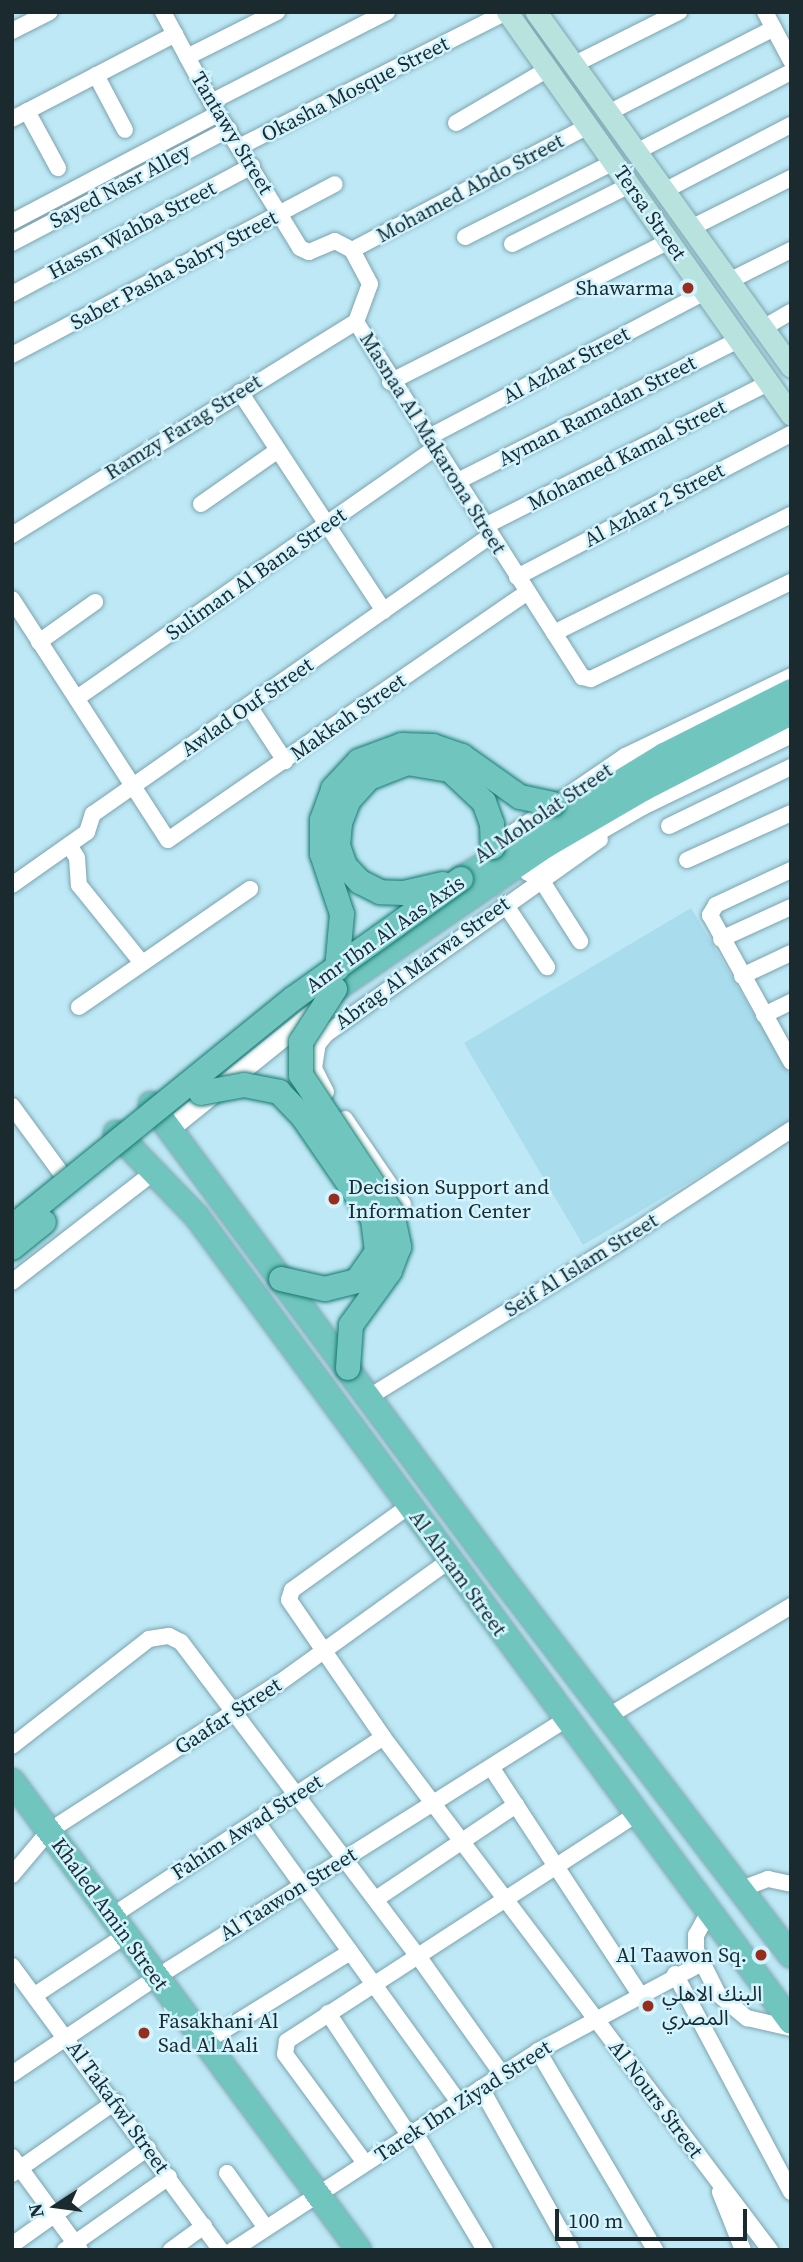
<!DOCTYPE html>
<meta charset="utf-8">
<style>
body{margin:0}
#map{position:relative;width:803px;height:2262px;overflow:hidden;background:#bee8f5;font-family:"Source Serif 4","Noto Sans Arabic",serif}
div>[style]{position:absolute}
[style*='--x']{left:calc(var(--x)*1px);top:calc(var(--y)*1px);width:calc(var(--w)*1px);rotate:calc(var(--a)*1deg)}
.built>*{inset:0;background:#a9dcec}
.roads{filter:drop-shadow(0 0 2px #7ca4b0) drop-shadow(0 0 2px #7ca4b0)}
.minor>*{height:16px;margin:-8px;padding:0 8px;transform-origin:8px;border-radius:8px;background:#fff}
.tertiary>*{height:19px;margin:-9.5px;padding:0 9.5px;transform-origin:9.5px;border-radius:9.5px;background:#fff}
.secondary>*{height:21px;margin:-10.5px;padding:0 10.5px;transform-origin:10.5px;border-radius:10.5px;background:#b8e2de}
.primary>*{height:24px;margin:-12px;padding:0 12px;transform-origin:12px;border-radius:12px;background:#70c6be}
.bridges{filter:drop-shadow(0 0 2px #14776f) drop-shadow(0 0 2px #14776f)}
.primary-bridge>*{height:24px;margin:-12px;padding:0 12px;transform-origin:12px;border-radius:12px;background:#70c6be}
.dots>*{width:19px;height:19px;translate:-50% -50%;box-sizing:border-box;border:4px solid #d2f4ff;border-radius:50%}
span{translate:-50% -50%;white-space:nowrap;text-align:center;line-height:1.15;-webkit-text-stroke:5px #d2f4ff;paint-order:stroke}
.street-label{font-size:21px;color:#1a2a2f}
.poi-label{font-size:21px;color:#1a2a2f}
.right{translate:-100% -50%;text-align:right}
.left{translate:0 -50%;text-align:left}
.frame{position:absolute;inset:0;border:14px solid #1a2a2f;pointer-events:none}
.north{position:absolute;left:21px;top:2171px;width:70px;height:70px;-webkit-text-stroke:5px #d2f4ff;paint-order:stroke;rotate:257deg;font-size:19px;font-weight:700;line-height:28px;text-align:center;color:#1a2a2f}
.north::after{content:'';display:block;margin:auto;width:24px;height:32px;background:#1a2a2f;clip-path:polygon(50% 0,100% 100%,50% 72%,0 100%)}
.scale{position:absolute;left:555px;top:2209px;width:192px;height:32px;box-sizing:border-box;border:4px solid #1a2a2f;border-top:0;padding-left:9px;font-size:21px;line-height:24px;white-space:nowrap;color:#1a2a2f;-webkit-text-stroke:5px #d2f4ff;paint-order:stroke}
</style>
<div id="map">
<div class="built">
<div style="clip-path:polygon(691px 908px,791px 1077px,791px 1122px,583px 1245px,464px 1043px)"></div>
</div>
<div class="roads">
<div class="minor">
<div style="--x:163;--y:12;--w:116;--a:61.7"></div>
<div style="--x:218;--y:114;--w:157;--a:58.5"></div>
<div style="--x:300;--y:248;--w:10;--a:24"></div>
<div style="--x:309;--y:252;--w:28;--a:-23"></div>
<div style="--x:335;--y:241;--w:19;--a:28"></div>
<div style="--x:352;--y:250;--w:38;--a:62"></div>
<div style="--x:370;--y:284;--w:40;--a:110.2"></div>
<div style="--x:356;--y:322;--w:421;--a:57.5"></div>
<div style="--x:582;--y:677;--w:9;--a:13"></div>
<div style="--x:591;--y:679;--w:222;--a:-25.9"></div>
<div style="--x:765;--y:12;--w:55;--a:62"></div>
<div style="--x:12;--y:31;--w:42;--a:-26.6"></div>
<div style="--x:187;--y:57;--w:101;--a:-26.6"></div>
<div style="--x:573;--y:65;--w:119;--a:-26.6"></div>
<div style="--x:96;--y:75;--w:62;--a:62.2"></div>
<div style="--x:211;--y:102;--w:198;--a:-27.1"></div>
<div style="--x:27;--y:111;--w:65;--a:61.5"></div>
<div style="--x:608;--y:113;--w:186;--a:-27.1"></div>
<div style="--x:12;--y:119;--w:184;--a:-27.5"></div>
<div style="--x:456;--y:123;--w:107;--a:-30.4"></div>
<div style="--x:241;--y:146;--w:297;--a:-26.8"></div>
<div style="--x:636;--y:152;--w:174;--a:-27.3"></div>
<div style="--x:664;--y:191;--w:143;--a:-27.5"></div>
<div style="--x:12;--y:222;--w:233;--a:-27.7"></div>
<div style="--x:691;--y:228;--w:112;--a:-26.6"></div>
<div style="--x:465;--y:237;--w:167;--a:-26.7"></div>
<div style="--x:12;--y:243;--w:245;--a:-27.7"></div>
<div style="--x:512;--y:244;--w:132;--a:-26.6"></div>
<div style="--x:352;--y:250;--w:267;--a:-27.7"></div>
<div style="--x:729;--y:281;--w:69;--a:-26.6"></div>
<div style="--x:12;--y:294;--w:272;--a:-28.1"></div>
<div style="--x:763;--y:328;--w:32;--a:-30"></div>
<div style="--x:12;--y:355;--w:365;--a:-27.9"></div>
<div style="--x:390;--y:382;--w:313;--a:-26.8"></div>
<div style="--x:240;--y:392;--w:262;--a:56.7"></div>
<div style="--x:427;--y:438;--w:314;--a:-27.7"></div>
<div style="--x:456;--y:482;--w:316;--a:-26.7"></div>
<div style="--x:201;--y:504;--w:94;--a:-35"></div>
<div style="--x:485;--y:526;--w:317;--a:-26.8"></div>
<div style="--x:12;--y:535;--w:405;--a:-31.8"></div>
<div style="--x:517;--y:577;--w:309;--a:-27.6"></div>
<div style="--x:12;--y:599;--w:287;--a:57.1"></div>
<div style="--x:168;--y:840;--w:437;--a:-34.6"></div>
<div style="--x:554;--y:633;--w:265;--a:-26.5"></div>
<div style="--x:39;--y:642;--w:69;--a:-35.5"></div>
<div style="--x:77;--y:698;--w:435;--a:-34.9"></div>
<div style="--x:249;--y:706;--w:66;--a:56.8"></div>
<div style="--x:669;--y:826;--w:136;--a:-25.8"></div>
<div style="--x:69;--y:845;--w:15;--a:58"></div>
<div style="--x:77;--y:858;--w:27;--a:86"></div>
<div style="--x:79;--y:885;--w:100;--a:51.1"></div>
<div style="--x:687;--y:860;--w:114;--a:-24.3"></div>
<div style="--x:791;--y:870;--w:83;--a:155"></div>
<div style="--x:716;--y:905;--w:12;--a:121"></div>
<div style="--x:710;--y:915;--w:168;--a:61.1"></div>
<div style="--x:540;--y:878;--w:75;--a:57.6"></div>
<div style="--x:12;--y:885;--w:92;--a:-35.2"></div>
<div style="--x:87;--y:832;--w:19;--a:-72"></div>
<div style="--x:93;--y:814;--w:486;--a:-35"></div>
<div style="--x:505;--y:904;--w:76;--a:56.3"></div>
<div style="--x:721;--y:939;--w:77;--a:-24.6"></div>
<div style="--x:742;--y:976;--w:54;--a:-25.1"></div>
<div style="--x:79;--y:1007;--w:208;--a:-34.6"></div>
<div style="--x:764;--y:1015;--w:30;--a:-26"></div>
<div style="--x:326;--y:1092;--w:27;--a:-117"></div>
<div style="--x:314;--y:1068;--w:24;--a:-81"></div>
<div style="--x:318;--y:1044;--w:13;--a:-51"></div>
<div style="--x:326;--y:1034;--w:336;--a:-35.4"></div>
<div style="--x:12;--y:1106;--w:88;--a:53.8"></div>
<div style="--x:345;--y:1119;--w:103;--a:55.7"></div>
<div style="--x:12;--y:1282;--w:181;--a:-37.8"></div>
<div style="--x:369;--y:1397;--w:293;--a:-31.7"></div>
<div style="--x:618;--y:1243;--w:207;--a:-33.2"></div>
<div style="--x:409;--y:1506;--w:144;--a:144.3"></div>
<div style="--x:292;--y:1590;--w:10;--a:107"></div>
<div style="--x:289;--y:1600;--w:166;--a:55.5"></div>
<div style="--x:383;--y:1737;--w:643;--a:52.97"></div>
<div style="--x:607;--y:1717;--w:215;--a:-31.1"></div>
<div style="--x:12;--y:1746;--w:174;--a:-38"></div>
<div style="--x:149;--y:1639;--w:20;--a:-9"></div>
<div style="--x:169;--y:1636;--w:13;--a:27"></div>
<div style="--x:181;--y:1642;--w:393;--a:53"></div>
<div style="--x:418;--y:1956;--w:145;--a:54.6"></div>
<div style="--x:491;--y:1767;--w:270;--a:56.8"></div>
<div style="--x:256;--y:1821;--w:347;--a:54.2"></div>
<div style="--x:12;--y:1875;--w:57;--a:-49.9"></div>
<div style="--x:49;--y:1831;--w:274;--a:-32.8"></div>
<div style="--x:279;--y:1683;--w:209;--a:-35.7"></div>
<div style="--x:739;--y:1890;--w:31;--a:-21"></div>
<div style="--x:768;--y:1879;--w:24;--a:12"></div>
<div style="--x:376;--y:1899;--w:169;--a:-33.9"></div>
<div style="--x:710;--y:1910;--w:29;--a:119"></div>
<div style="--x:696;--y:1935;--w:15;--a:90"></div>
<div style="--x:696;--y:1950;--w:49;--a:63.4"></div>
<div style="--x:718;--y:1994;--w:38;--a:40"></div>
<div style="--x:747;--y:2018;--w:45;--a:12.8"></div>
<div style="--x:112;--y:1916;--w:325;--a:-33.4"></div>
<div style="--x:12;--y:1966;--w:353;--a:53.7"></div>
<div style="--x:675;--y:1974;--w:247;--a:62"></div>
<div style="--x:35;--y:1995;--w:109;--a:-33.4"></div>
<div style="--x:328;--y:2013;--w:146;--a:56.4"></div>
<div style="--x:205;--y:2042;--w:171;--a:-31.8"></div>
<div style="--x:538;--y:2051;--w:231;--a:59.5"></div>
<div style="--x:12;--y:2074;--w:174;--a:-33.8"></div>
<div style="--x:157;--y:1977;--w:484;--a:-32.2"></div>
<div style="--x:481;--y:2088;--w:185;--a:60.9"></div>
<div style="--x:414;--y:2131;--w:139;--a:59.2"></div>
<div style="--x:12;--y:2157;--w:115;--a:53.8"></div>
<div style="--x:365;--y:2163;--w:135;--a:-126.3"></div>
<div style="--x:285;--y:2054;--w:13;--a:-81"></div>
<div style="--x:287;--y:2041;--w:419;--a:-33"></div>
<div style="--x:227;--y:2173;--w:67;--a:54.7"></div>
<div style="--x:12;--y:2174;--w:126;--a:-35"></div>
<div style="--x:720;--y:2192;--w:62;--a:68.4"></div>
<div style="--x:12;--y:2245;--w:167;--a:-35.5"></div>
<div style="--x:65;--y:2250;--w:127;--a:-35.1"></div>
<div style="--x:171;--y:2250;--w:41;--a:-36"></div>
<div style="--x:233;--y:2250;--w:364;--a:-33.1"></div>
<div style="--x:538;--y:2051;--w:184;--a:-28.2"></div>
</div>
<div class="tertiary">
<div style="--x:495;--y:846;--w:158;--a:-34.4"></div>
<div style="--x:625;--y:757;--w:184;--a:-25.7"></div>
<div style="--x:528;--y:871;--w:132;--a:-30.1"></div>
<div style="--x:642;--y:805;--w:165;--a:-25.8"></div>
<div style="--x:170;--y:1128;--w:188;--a:-38.9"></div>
</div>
<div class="secondary">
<div style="--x:507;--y:12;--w:493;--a:54.8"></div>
<div style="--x:536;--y:12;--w:437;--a:54.3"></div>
</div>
<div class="primary">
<div style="--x:461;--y:879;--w:238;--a:-31.4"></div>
<div style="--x:664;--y:755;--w:142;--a:-26.7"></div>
<div style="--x:335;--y:989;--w:256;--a:-34.2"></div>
<div style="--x:547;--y:845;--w:113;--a:-30.2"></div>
<div style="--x:645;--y:788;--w:164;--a:-27.2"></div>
<div style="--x:151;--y:1104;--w:591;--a:53.46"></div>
<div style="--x:503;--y:1579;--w:474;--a:52.6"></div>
<div style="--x:116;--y:1133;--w:117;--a:46"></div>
<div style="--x:197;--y:1217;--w:1000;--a:53.58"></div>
<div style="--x:12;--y:1781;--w:583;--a:53.5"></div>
</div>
</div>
<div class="bridges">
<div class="primary-bridge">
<div style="--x:443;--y:884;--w:40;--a:167"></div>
<div style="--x:404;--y:893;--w:24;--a:-178"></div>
<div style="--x:380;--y:892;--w:22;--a:-153"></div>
<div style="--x:360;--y:882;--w:22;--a:-133"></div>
<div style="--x:345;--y:866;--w:21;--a:-109"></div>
<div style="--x:338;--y:846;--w:23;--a:-85"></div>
<div style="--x:340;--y:823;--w:25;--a:-69"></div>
<div style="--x:349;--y:800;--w:30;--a:-48"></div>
<div style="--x:369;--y:778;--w:41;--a:-21.5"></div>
<div style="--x:407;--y:763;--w:44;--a:9.2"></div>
<div style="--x:450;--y:770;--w:47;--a:43.3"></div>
<div style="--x:484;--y:802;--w:23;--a:70"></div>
<div style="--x:492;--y:824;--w:23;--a:88"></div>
<div style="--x:337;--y:969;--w:55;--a:-84.8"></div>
<div style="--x:342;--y:914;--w:63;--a:-108.4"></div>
<div style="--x:322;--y:854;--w:34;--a:-90"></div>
<div style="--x:322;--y:820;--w:33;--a:-70"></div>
<div style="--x:333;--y:789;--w:38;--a:-47"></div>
<div style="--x:359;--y:761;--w:46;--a:-20.4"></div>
<div style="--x:402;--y:745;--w:31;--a:2"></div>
<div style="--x:433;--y:746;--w:31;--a:19"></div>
<div style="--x:462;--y:756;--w:71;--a:35.3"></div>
<div style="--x:520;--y:797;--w:34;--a:12"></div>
<div style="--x:335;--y:989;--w:63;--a:122.7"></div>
<div style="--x:301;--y:1042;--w:33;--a:90"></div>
<div style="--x:301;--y:1075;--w:165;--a:56.6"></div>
<div style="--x:392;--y:1213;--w:35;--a:78"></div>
<div style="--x:399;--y:1247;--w:26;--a:111"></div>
<div style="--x:390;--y:1271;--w:67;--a:125.8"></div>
<div style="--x:351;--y:1325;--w:43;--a:94"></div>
<div style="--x:201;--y:1093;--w:44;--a:-10.5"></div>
<div style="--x:244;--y:1085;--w:36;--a:11"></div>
<div style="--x:279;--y:1092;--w:35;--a:46"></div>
<div style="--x:303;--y:1117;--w:124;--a:55.5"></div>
<div style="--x:373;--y:1219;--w:33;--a:83"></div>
<div style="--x:377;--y:1252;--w:35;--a:125"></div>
<div style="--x:357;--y:1281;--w:33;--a:166"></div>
<div style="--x:325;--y:1289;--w:45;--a:-167.2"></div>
<div style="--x:12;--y:1227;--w:363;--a:-39.1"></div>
<div style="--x:294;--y:998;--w:205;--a:-35.5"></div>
<div style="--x:12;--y:1248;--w:41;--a:-39.1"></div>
</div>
</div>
<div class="dots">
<div style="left:688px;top:288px;background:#972e1d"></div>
<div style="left:334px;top:1199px;background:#972e1d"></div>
<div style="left:761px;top:1955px;background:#972e1d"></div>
<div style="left:648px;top:2006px;background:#972e1d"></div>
<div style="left:144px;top:2033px;background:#972e1d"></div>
</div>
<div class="street-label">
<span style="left:355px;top:89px;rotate:-27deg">Okasha Mosque Street</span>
<span style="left:232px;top:133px;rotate:59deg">Tantawy Street</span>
<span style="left:120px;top:186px;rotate:-28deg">Sayed Nasr Alley</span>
<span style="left:470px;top:188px;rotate:-28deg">Mohamed Abdo Street</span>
<span style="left:650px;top:213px;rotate:55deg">Tersa Street</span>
<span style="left:132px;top:230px;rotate:-28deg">Hassn Wahba Street</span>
<span style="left:174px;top:270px;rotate:-28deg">Saber Pasha Sabry Street</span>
<span style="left:566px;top:365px;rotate:-28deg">Al Azhar Street</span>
<span style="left:597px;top:411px;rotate:-27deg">Ayman Ramadan Street</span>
<span style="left:183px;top:427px;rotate:-32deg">Ramzy Farag Street</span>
<span style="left:433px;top:443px;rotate:58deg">Masnaa Al Makarona Street</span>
<span style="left:627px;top:455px;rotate:-27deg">Mohamed Kamal Street</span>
<span style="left:654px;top:505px;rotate:-28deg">Al Azhar 2 Street</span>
<span style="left:256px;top:574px;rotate:-35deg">Suliman Al Bana Street</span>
<span style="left:247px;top:707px;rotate:-35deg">Awlad Ouf Street</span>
<span style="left:348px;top:717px;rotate:-35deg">Makkah Street</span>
<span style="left:543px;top:813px;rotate:-34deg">Al Moholat Street</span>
<span style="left:385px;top:934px;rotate:-35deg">Amr Ibn Al Aas Axis</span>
<span style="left:422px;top:963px;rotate:-36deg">Abrag Al Marwa Street</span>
<span style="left:581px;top:1265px;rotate:-32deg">Seif Al Islam Street</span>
<span style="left:458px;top:1573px;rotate:54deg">Al Ahram Street</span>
<span style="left:228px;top:1716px;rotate:-33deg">Gaafar Street</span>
<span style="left:247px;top:1827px;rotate:-33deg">Fahim Awad Street</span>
<span style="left:288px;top:1894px;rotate:-32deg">Al Taawon Street</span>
<span style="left:110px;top:1914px;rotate:54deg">Khaled Amin Street</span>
<span style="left:656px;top:2099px;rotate:53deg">Al Nours Street</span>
<span style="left:463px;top:2101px;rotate:-33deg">Tarek Ibn Ziyad Street</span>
<span style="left:118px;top:2107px;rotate:54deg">Al Takafwl Street</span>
</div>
<div class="poi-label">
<span class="right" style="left:674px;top:288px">Shawarma</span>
<span class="left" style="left:348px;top:1199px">Decision Support and<br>Information Center</span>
<span class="right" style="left:747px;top:1955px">Al Taawon Sq.</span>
<span class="left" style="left:662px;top:2006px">البنك الاهلي<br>المصري</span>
<span class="left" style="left:158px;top:2033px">Fasakhani Al<br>Sad Al Aali</span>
</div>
<div class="frame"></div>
<div class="north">N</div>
<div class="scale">100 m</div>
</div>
